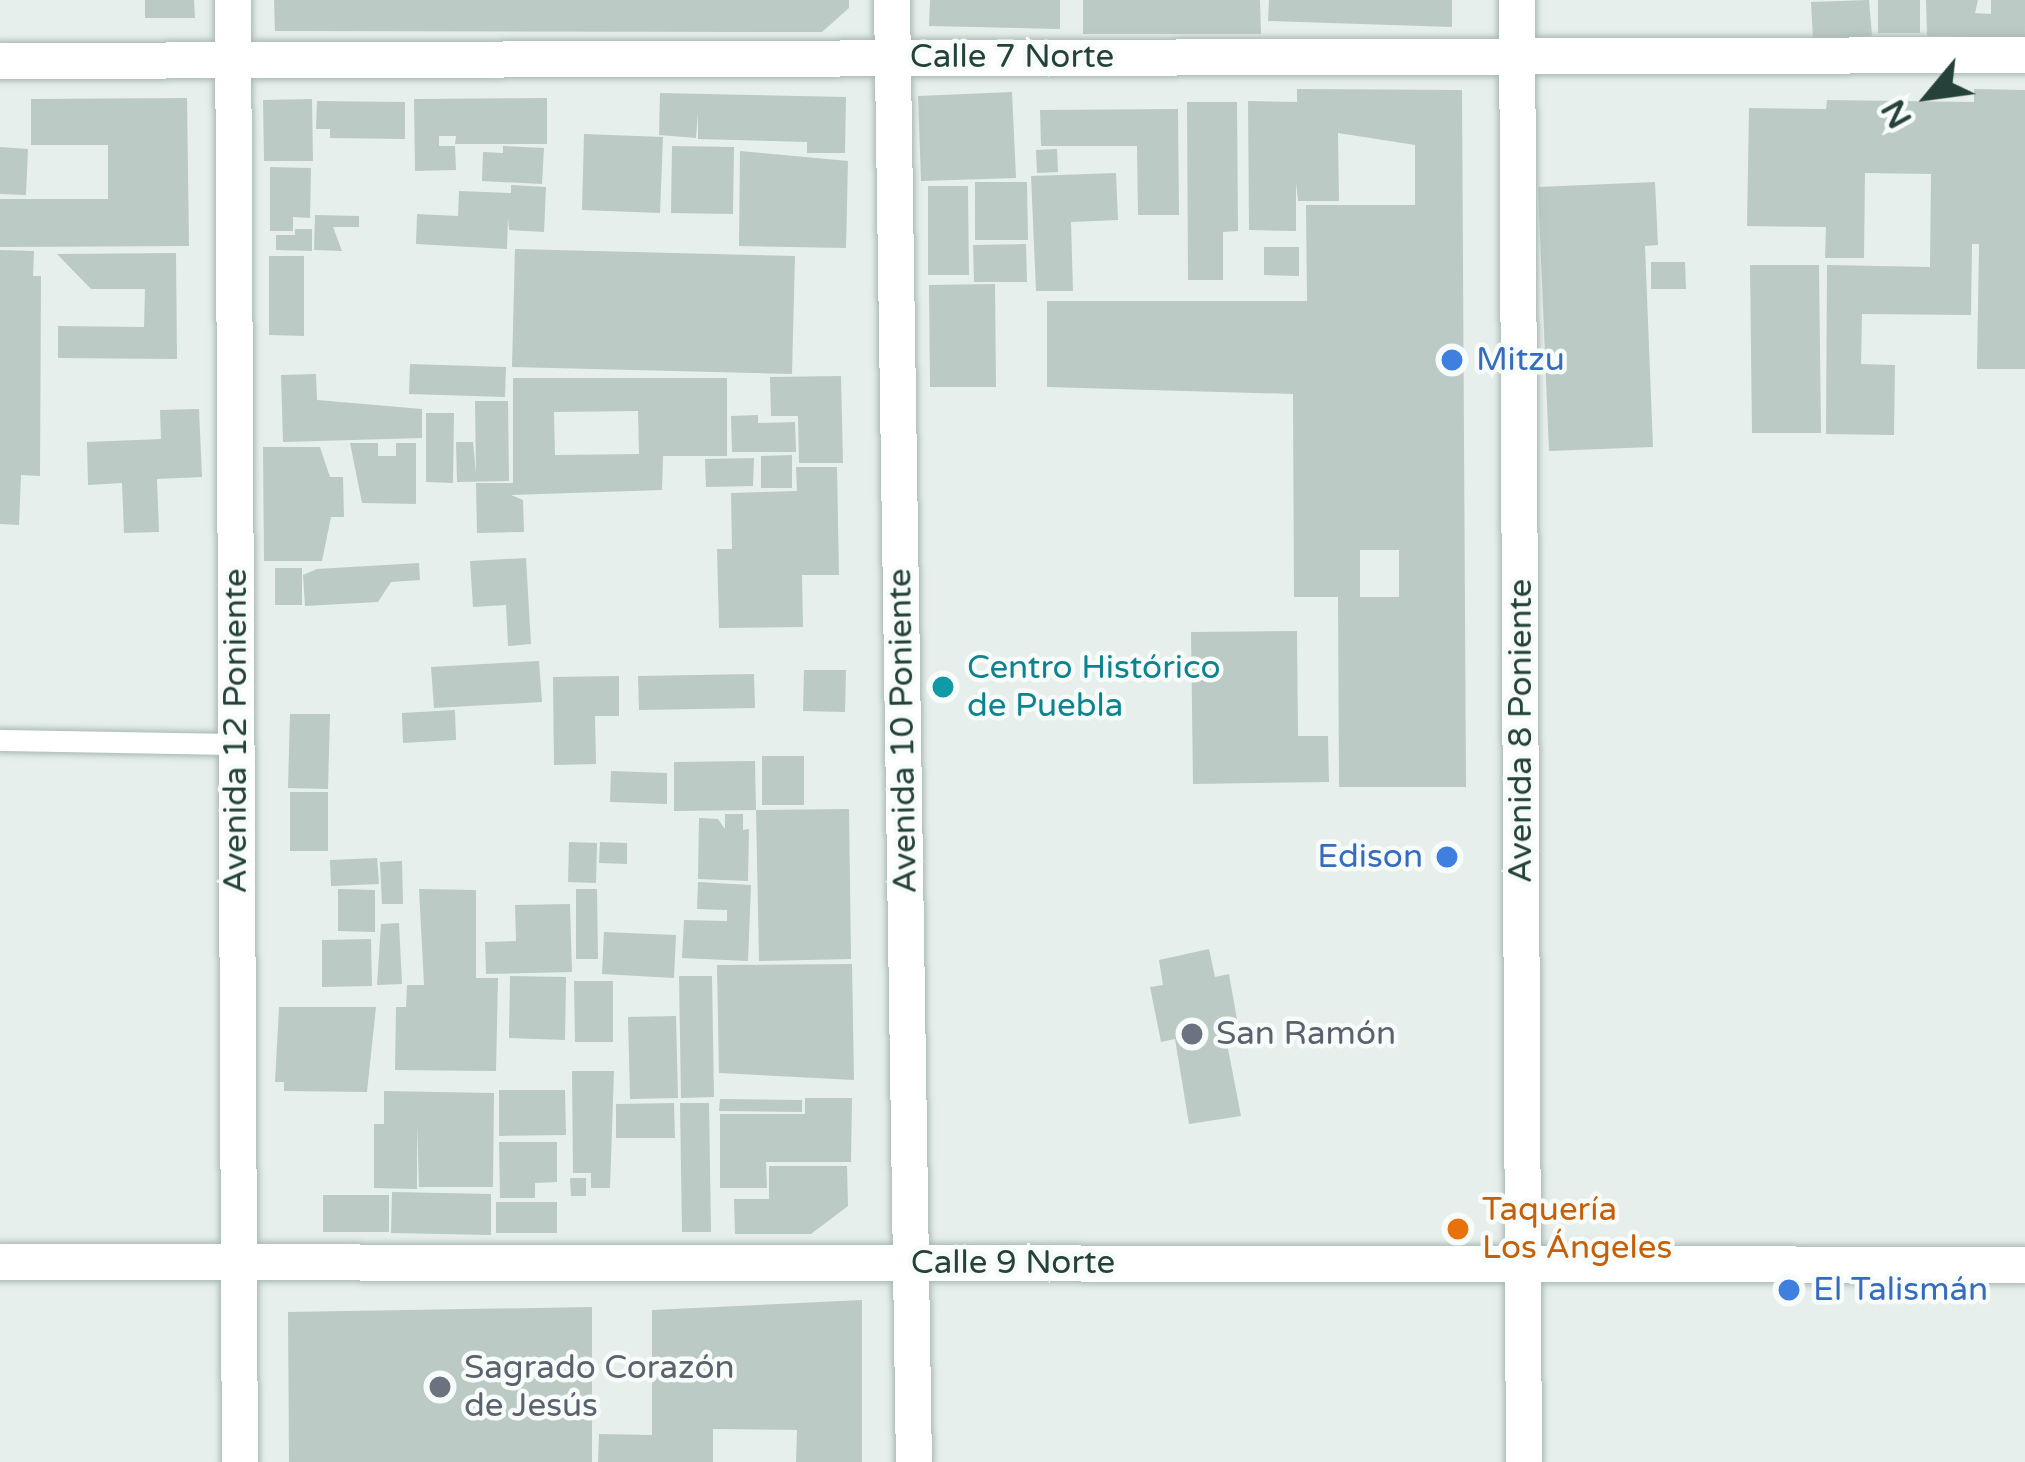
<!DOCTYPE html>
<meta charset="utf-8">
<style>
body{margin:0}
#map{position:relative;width:2025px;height:1462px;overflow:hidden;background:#e6efeb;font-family:"Varela Round",sans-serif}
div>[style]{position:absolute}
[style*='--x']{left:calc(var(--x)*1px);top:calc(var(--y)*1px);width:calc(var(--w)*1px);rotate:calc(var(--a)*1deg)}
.building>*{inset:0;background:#bbcac4}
.roads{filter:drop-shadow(0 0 3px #a8b8b2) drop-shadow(0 0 3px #a8b8b2)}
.service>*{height:21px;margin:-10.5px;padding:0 10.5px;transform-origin:10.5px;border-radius:10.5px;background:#fff}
.minor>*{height:36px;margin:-18px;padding:0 18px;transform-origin:18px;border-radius:18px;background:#fff}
.tertiary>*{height:36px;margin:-18px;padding:0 18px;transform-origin:18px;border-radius:18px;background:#fff}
.secondary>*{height:36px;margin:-18px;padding:0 18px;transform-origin:18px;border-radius:18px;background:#fff}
.dots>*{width:33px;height:33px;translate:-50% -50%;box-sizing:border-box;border:6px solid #f7fbf9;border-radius:50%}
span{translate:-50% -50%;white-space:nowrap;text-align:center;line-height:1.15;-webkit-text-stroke:9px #f7fbf9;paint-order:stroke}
.street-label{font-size:33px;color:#24423a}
.shop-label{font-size:33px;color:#366cbe}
.left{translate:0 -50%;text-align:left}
.right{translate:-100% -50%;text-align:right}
.culture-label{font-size:33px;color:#0d838f}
.worship-label{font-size:33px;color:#5b616d}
.food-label{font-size:33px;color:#c56008}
.north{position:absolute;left:1869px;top:36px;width:120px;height:120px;-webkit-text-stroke:9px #f7fbf9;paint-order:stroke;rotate:241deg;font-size:33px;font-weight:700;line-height:48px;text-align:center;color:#24423a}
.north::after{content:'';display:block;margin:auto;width:42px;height:54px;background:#24423a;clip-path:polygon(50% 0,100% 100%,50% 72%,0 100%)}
</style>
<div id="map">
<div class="building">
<div style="clip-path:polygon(145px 0,194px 0,195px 18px,145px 18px)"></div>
<div style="clip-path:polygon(274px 0,849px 0,849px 8px,822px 32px,275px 31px)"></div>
<div style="clip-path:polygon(930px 0,1060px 0,1060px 29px,929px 26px)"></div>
<div style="clip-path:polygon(1083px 0,1260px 0,1261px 34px,1083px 34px)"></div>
<div style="clip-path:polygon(1269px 0,1452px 0,1452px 27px,1268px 21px)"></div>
<div style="clip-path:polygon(1869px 0,1872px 36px,1813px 40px,1811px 2px)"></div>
<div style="clip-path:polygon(1878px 0,1920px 0,1920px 33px,1878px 33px)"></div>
<div style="clip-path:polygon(1926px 0,1978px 0,1975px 13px,1991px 14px,1991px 0,2025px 0,2025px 38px,1927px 36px)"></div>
<div style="clip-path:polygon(evenodd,1297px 89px,1462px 90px,1466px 787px,1339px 787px,1338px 597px,1294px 597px,1293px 394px,1047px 387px,1047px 301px,1307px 301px,1306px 205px,1415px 205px,1415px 145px,1338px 133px,1339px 201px,1298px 201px,1296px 183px,1296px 231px,1249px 230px,1248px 101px,1297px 102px,1297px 89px,1360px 550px,1399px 550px,1399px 597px,1360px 597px,1360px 550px)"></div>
<div style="clip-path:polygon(1974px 89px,2025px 90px,2025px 369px,1977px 369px,1979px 244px,1972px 244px,1971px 315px,1862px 314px,1861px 364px,1895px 365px,1894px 435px,1826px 434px,1827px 265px,1930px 267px,1931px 174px,1865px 173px,1864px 258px,1825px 258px,1826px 227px,1747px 226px,1749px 108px,1826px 109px,1827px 100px,1974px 102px)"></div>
<div style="clip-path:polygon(1012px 92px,1016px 178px,921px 181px,918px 96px)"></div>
<div style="clip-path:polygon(660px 93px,846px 97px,845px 153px,807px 153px,807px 142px,698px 139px,698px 113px,696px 138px,659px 135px)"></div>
<div style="clip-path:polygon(187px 98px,189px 246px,0 247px,0 199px,108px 199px,108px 145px,31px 145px,31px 99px)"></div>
<div style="clip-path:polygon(547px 98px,547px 144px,455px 144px,456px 136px,439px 136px,439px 146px,455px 146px,456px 170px,415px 171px,414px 99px)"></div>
<div style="clip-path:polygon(312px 99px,313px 161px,264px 161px,263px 100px)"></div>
<div style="clip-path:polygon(317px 101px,405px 102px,405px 139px,330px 138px,330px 129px,316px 129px)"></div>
<div style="clip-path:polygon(1187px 102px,1237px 102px,1238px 231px,1223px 232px,1223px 280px,1188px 280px)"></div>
<div style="clip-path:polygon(1178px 109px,1179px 215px,1138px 215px,1137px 146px,1041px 146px,1040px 110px)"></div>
<div style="clip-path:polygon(584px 134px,663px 137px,660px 213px,582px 210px)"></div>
<div style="clip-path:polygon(503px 146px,544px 148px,542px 184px,482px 181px,483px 152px,503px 153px)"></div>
<div style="clip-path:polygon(672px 146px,734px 147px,733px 214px,671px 213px)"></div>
<div style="clip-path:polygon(0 147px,28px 149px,26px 195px,0 194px)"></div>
<div style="clip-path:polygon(1057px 149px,1058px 172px,1037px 173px,1036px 150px)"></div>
<div style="clip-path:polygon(740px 151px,848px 161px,846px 248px,739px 246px)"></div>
<div style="clip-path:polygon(270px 167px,311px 168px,310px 218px,293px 217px,293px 231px,270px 231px)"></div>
<div style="clip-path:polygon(1116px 173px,1118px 220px,1071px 222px,1073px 291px,1036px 291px,1031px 176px)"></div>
<div style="clip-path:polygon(975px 182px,1027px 182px,1028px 240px,975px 240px)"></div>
<div style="clip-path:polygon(1655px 182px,1658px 245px,1645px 246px,1653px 447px,1549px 451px,1538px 187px)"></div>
<div style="clip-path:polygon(511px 185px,546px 187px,544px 232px,509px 230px,508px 217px,507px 249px,416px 244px,417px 214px,458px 216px,459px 191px,511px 193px)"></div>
<div style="clip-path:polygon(928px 186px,968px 186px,969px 275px,928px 275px)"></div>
<div style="clip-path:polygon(315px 215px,359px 216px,359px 227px,333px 227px,342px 251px,314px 250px)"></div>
<div style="clip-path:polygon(295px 229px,312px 229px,312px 251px,276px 250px,276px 235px,295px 235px)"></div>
<div style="clip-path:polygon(1026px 244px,1027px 282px,974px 282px,973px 245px)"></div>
<div style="clip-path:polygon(1264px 247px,1299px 247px,1299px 276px,1264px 275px)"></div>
<div style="clip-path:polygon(515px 249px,795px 256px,792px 374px,512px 367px)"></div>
<div style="clip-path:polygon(0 250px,34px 251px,33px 276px,41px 276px,40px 476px,21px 475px,19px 525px,0 524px)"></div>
<div style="clip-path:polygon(176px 253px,177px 359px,58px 358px,58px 326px,144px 327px,145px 289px,91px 289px,57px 254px)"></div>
<div style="clip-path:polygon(269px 256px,304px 256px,304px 336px,269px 335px)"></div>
<div style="clip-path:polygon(1651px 262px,1685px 262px,1686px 289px,1651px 289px)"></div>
<div style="clip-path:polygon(1750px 265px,1819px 265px,1821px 433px,1752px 433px)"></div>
<div style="clip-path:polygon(995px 284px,996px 387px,930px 387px,929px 285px)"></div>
<div style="clip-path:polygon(410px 364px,506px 367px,505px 397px,409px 394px)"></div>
<div style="clip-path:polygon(316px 374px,317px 400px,422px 409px,422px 438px,283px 442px,281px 375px)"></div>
<div style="clip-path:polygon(841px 376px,843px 463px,799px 463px,798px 416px,771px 416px,770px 377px)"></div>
<div style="clip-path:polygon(evenodd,513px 378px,727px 378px,727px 456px,663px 456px,662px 490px,511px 495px,523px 500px,524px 532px,477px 533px,476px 483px,513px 483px,513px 378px,638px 411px,639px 454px,555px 455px,554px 412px,638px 411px)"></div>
<div style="clip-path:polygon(475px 401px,508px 401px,509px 481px,457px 482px,456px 442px,473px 442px,476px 474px)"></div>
<div style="clip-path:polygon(199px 409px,202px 477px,157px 479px,159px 532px,124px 533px,122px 483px,88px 485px,87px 442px,161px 439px,160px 410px)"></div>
<div style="clip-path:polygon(426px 413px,454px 413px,453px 483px,426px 482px)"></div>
<div style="clip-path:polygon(758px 415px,758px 423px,795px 422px,796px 452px,732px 452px,731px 416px)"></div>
<div style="clip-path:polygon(350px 443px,378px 443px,378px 456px,396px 456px,396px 443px,416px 443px,416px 504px,362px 503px)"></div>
<div style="clip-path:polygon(263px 447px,320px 447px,330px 477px,343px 477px,344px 517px,331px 517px,322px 561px,264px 561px)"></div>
<div style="clip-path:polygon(792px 455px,792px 488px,761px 488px,761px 456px)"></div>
<div style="clip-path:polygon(754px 458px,753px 486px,706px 487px,705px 459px)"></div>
<div style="clip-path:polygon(796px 467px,837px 467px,839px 575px,802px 575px,803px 627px,719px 628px,717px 549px,732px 549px,731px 493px,797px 491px)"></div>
<div style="clip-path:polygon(526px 558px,531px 644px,508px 646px,506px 605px,473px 607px,470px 561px)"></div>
<div style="clip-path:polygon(419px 563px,420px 580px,391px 582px,378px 602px,305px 606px,303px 575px,317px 569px)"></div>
<div style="clip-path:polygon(275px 568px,302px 568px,302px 605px,275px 605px)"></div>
<div style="clip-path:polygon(1297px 631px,1298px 736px,1328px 736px,1329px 782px,1193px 784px,1191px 632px)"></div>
<div style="clip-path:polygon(539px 661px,542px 702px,434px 708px,431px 667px)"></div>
<div style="clip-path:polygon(804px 670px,846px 670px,845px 712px,803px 711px)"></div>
<div style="clip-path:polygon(754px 674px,755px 708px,639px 710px,638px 676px)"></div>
<div style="clip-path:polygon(619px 676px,619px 716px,595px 716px,596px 764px,554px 765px,553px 677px)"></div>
<div style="clip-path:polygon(455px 710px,456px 740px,403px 743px,402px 713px)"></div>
<div style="clip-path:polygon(290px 714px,330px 714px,328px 789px,288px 788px)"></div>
<div style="clip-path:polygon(762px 756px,804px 756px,804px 805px,762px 805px)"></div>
<div style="clip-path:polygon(755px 761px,756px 810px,674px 811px,674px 762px)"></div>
<div style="clip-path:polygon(611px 771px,667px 773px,667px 804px,610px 802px)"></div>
<div style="clip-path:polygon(290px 792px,328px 792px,328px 851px,290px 851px)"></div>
<div style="clip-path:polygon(849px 809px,851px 959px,759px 961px,756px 810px)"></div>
<div style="clip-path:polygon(725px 814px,743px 814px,743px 830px,749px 829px,748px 881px,698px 879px,699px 818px,718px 819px,725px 829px)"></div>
<div style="clip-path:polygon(569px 842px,597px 843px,596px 883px,568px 882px)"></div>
<div style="clip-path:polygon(600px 842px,627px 843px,627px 864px,599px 863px)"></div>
<div style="clip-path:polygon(377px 858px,379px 884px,331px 886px,330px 860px)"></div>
<div style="clip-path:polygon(402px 861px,403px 904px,382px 904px,380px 862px)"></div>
<div style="clip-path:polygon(698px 882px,751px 885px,748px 961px,682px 958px,684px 920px,727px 921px,727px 910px,697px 909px)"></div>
<div style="clip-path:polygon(338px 889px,375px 890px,375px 932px,338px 931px)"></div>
<div style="clip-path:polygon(419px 889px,476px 890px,476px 978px,498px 978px,496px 1071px,395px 1070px,396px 1007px,406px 1007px,407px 985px,424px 985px)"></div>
<div style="clip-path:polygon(576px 889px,597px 889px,598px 959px,576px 959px)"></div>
<div style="clip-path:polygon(570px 904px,572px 972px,486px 974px,485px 942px,516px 941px,515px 905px)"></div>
<div style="clip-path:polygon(399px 923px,402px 984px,377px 985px,381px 924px)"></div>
<div style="clip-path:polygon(604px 932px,676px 935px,674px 978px,602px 974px)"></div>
<div style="clip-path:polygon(371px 939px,372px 986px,322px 987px,322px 940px)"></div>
<div style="clip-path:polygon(1209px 949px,1215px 977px,1229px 974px,1238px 1025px,1224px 1028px,1241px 1116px,1189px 1124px,1175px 1039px,1161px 1042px,1150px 987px,1163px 985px,1159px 960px)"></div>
<div style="clip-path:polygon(852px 964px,854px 1080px,719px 1073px,717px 965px)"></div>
<div style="clip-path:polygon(510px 976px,566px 977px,565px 1040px,509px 1038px)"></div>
<div style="clip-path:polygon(679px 976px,712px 976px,714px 1097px,681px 1098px)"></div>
<div style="clip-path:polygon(574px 981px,613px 981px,613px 1042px,575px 1042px)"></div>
<div style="clip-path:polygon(279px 1007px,376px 1007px,367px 1092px,284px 1091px,284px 1082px,275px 1082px)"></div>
<div style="clip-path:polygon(676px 1016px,678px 1098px,630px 1099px,628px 1017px)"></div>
<div style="clip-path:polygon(572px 1071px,614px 1071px,610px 1188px,591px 1188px,591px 1173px,573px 1173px)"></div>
<div style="clip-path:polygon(499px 1090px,565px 1090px,566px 1135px,499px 1136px)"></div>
<div style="clip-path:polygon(384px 1091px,494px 1093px,493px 1187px,419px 1187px,417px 1125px,417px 1189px,374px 1188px,374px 1124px,384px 1124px)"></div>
<div style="clip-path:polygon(805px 1098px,852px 1098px,851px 1162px,766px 1162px,767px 1188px,720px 1188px,720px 1114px,805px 1114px)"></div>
<div style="clip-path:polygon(720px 1099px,802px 1100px,802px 1112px,719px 1111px)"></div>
<div style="clip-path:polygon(674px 1103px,675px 1138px,616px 1138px,616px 1104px)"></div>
<div style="clip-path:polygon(680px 1103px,709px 1103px,711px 1232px,682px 1232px)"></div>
<div style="clip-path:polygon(499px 1142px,557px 1142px,557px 1182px,535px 1183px,535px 1198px,500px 1198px)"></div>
<div style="clip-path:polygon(769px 1166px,847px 1166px,848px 1206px,811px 1234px,735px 1234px,734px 1199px,769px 1199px)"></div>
<div style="clip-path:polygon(570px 1178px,586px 1178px,586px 1196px,571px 1196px)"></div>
<div style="clip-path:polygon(392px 1192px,491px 1194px,491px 1235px,391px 1233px)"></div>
<div style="clip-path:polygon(323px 1195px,389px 1195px,389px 1232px,323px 1232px)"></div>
<div style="clip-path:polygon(496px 1202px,557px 1202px,557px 1233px,496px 1233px)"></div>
<div style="clip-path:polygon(862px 1300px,862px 1462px,796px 1462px,797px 1430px,713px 1429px,713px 1462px,598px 1462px,599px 1434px,652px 1435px,652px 1310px)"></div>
<div style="clip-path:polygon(592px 1307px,592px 1462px,289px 1462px,288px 1312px)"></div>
</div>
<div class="roads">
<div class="service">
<div style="--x:0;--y:740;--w:236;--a:1"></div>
</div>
<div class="minor">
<div style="--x:1517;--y:0;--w:1462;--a:89.73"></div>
<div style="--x:0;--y:61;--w:2025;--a:-0.17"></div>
</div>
<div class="tertiary">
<div style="--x:0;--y:1262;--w:2025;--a:0.08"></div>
</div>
<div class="secondary">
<div style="--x:233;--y:0;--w:1462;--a:89.73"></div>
<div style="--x:892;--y:0;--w:1462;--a:89.14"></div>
</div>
</div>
<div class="dots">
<div style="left:1452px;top:360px;background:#3f7fe0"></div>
<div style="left:943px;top:687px;background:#0f9aa8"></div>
<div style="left:1447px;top:857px;background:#3f7fe0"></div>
<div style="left:1192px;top:1034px;background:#6b7280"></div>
<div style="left:1458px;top:1229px;background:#e8710a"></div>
<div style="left:1789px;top:1290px;background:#3f7fe0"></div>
<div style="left:440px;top:1387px;background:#6b7280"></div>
</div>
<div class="street-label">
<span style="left:1012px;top:57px">Calle 7 Norte</span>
<span style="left:236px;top:731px;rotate:-90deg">Avenida 12 Poniente</span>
<span style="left:903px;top:731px;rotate:-91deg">Avenida 10 Poniente</span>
<span style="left:1521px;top:731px;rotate:-90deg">Avenida 8 Poniente</span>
<span style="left:1013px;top:1263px">Calle 9 Norte</span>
</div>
<div class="shop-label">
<span class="left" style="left:1476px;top:360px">Mitzu</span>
<span class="right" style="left:1423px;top:857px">Edison</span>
<span class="left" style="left:1813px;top:1290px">El Talismán</span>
</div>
<div class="culture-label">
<span class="left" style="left:967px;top:687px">Centro Histórico<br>de Puebla</span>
</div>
<div class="worship-label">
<span class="left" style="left:1216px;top:1034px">San Ramón</span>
<span class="left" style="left:464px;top:1387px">Sagrado Corazón<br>de Jesús</span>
</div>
<div class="food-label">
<span class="left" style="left:1482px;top:1229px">Taquería<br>Los Ángeles</span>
</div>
<div class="north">N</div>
</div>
